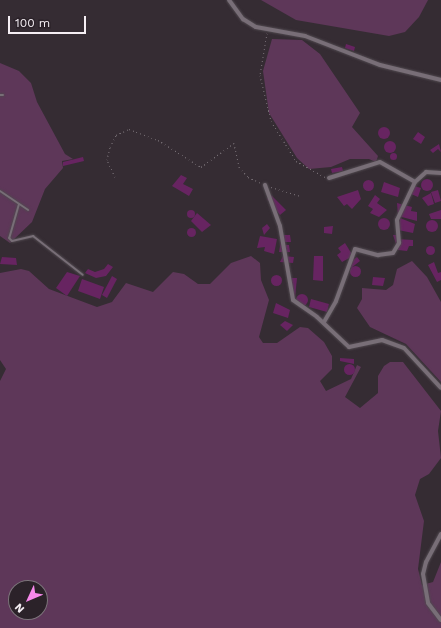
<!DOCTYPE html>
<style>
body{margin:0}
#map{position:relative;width:441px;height:628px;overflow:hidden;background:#352c33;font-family:"Work Sans",sans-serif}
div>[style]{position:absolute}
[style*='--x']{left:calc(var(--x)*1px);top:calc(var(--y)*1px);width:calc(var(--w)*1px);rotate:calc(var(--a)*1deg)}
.green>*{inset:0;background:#5e3759}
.building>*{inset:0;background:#672461}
.round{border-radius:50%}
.path>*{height:1px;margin-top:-0.5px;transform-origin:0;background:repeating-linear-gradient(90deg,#797177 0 1px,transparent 0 4px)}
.roads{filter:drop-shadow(0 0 1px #50494f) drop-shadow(0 0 1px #50494f)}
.service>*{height:2px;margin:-1px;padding:0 1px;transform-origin:1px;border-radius:1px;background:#786e77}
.minor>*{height:4px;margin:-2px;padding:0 2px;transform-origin:2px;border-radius:2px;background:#786e77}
span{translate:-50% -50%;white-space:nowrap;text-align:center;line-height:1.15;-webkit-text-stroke:3px #2b2229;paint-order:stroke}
.north{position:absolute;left:8px;top:580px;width:40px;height:40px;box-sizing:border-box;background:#2b2229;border:1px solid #7c747a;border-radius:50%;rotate:226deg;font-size:11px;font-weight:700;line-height:16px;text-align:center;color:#f5eff4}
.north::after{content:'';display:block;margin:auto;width:14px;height:18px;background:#f788eb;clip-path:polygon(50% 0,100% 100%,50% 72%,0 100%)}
.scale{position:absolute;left:8px;top:16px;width:78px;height:18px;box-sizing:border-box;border:2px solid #f5eff4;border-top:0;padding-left:5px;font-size:12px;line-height:14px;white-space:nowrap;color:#f5eff4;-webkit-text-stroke:3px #2b2229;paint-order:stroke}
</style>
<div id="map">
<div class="green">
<div style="clip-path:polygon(261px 0,428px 0,419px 17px,405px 32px,389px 36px,296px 20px)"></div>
<div style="clip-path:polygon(272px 39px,302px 40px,320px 54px,360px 113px,352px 127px,378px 156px,376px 162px,369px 159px,350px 159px,331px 167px,309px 169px,297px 158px,269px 113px,263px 71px)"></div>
<div style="clip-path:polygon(0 63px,19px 71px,31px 83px,37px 102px,65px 154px,73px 159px,62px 161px,63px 168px,45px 189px,32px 222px,10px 243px,0 236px)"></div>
<div style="clip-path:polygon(evenodd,251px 256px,260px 263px,261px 280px,269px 300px,259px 337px,263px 343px,277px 343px,300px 327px,308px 328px,324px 342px,332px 356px,332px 369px,320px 381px,326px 391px,351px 379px,357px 365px,361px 367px,345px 397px,360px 408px,378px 393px,378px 376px,384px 366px,390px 362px,403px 362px,441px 411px,438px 431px,441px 458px,429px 474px,420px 479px,415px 495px,424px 521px,418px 569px,422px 585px,433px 582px,441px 562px,441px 628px,0 628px,0 381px,6px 369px,0 360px,0 273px,21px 269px,29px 271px,49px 289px,97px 307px,112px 302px,126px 283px,153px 292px,173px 272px,184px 274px,198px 284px,210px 284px,231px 263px,251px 256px,16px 588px,40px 588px,40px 612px,16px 612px,16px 588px)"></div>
<div style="clip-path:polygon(412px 261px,427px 277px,441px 302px,441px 382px,406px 344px,370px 327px,357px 308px,362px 299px,362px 288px,386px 290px,393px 285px,397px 269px)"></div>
</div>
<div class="building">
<div style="clip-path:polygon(346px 44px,355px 47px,354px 51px,345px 48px)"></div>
<div class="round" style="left:378px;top:127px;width:12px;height:12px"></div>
<div style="clip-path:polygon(418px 132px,425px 137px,421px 144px,413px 139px)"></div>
<div class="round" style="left:384px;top:141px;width:12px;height:12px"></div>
<div style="clip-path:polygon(439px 144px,441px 152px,438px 149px,433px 153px,430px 150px)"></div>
<div class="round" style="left:389.5px;top:152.5px;width:7px;height:7px"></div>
<div style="clip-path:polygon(83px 157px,84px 161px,63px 166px,63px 162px)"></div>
<div style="clip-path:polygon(342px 167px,343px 171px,332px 173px,331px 169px)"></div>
<div style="clip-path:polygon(181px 175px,187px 178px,183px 184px,193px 189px,189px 196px,172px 186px)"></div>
<div class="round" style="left:421px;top:179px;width:12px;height:12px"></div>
<div class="round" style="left:362.5px;top:179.5px;width:11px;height:11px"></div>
<div style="clip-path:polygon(384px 182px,400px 188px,398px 197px,381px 192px)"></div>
<div style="clip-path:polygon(414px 186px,421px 188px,418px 197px,411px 194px)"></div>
<div style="clip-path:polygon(358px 190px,361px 199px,352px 209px,347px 204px,344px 206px,337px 197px)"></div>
<div style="clip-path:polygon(438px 190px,441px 201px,435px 203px,431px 192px)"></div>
<div style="clip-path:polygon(431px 193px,434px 204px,428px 206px,422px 198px)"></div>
<div style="clip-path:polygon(271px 195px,286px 210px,280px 215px,267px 199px)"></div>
<div style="clip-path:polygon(375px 195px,380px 199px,377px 203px,387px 210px,379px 217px,370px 213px,373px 209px,368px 206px)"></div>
<div style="clip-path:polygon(397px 203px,412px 207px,411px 211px,417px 212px,417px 221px,398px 216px)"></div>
<div class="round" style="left:187px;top:210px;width:8px;height:8px"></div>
<div style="clip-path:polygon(441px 210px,441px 219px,431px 219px,429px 214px)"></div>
<div style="clip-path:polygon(197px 213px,211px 225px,202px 232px,191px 221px)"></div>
<div class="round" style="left:378px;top:218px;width:12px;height:12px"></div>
<div style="clip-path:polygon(400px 218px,415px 224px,413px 233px,398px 230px)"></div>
<div class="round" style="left:426px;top:220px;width:12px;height:12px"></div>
<div style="clip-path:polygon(267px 224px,270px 228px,264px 235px,262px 228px)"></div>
<div style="clip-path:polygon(333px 226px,332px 234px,324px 233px,324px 227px)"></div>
<div class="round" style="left:186.5px;top:227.5px;width:9px;height:9px"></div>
<div style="clip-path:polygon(282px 235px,290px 235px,291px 242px,283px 242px,283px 245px,289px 245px,290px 252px,279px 252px)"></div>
<div style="clip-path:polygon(393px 235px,398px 235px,397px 239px,413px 240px,413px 246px,409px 246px,407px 251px,398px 250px)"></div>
<div style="clip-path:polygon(260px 236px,277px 239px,274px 254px,264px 251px,265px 247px,257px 248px)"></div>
<div style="clip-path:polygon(345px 243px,353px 256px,342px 262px,337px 255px,341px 252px,338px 248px)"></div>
<div class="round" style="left:425.5px;top:245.5px;width:9px;height:9px"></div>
<div style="clip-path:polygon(283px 256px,294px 257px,293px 263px,280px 262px)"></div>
<div style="clip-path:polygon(314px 256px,323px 256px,323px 281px,313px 280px)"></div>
<div style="clip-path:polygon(2px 257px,16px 258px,17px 265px,0 264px)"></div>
<div style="clip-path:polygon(357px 257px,360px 261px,351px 268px,349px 263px)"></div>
<div style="clip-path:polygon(434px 262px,438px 273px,441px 272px,441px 280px,437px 282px,428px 265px)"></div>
<div style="clip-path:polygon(108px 264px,113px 267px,106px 276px,96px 278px,85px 273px,88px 269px,95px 272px,104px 269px)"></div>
<div class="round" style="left:349.5px;top:265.5px;width:11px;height:11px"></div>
<div style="clip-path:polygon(67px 272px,80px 276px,67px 296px,56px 288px)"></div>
<div class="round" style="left:270.5px;top:274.5px;width:11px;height:11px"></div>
<div style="clip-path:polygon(112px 276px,117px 279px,107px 298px,102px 295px)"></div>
<div style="clip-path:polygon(373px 277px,385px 278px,383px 286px,372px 285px)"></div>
<div style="clip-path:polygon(291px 278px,297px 278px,295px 298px,292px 299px)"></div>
<div style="clip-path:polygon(82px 279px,104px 287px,100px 299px,78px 291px)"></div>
<div class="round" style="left:296px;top:294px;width:12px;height:12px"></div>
<div style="clip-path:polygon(311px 299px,329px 304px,327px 312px,309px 307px)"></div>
<div style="clip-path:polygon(276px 303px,290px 310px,288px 318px,273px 313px)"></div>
<div style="clip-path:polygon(285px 321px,293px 325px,287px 331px,280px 325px)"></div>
<div style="clip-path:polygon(340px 358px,354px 359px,354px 364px,340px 361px)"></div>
<div class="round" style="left:343.5px;top:363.5px;width:11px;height:11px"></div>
</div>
<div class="path">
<div style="--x:267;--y:33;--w:43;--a:99.5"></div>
<div style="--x:260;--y:75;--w:47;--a:76.6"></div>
<div style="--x:271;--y:121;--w:47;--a:58"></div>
<div style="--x:296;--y:161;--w:33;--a:29"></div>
<div style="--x:115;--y:177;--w:19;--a:-115"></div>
<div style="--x:107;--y:160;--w:13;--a:-77"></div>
<div style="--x:110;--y:147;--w:13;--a:-63"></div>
<div style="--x:116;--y:135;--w:14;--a:-25"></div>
<div style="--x:129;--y:129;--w:31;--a:21"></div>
<div style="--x:158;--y:140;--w:51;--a:32.1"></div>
<div style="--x:201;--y:167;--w:41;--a:-36"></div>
<div style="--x:234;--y:143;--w:25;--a:78"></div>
<div style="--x:239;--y:167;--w:13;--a:48"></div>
<div style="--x:248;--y:177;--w:14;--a:25"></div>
<div style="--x:271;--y:187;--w:30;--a:17"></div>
</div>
<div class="roads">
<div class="service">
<div style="--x:0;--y:95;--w:3;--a:0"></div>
<div style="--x:0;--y:191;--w:34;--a:34"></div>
<div style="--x:19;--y:204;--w:35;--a:106"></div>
<div style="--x:9;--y:238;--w:4;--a:45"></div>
<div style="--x:12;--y:241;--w:22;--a:-13"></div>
<div style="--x:33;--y:236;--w:63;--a:38"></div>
</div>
<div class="minor">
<div style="--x:229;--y:0;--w:24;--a:54"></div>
<div style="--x:243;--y:19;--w:15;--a:32"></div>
<div style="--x:256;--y:27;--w:50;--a:10.4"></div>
<div style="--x:305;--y:36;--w:80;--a:21.1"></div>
<div style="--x:380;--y:65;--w:63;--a:13.8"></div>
<div style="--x:329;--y:178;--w:53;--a:-17.4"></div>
<div style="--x:380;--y:162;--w:40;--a:29.7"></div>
<div style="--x:265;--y:185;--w:44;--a:69.9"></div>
<div style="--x:280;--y:226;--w:75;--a:80"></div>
<div style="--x:293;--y:300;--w:29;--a:35"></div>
<div style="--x:317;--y:317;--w:44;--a:43.2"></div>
<div style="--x:349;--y:347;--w:34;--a:-12"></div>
<div style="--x:382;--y:340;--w:23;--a:20"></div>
<div style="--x:404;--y:348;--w:54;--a:47.2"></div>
<div style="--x:324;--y:322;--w:24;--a:-60"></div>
<div style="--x:336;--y:301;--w:55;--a:-69.9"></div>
<div style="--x:355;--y:249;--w:24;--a:15"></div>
<div style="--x:378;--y:255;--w:15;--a:-8"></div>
<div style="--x:393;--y:253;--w:12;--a:-59"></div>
<div style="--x:399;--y:243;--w:23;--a:-95"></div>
<div style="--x:397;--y:220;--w:42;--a:-64.7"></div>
<div style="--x:415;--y:182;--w:15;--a:-42"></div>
<div style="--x:426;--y:172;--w:15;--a:4"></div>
<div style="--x:441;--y:534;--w:32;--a:118"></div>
<div style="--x:426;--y:562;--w:12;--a:104"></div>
<div style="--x:423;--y:574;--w:29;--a:80"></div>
<div style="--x:428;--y:603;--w:21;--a:53"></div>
</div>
</div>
<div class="north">N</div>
<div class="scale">100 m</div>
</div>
